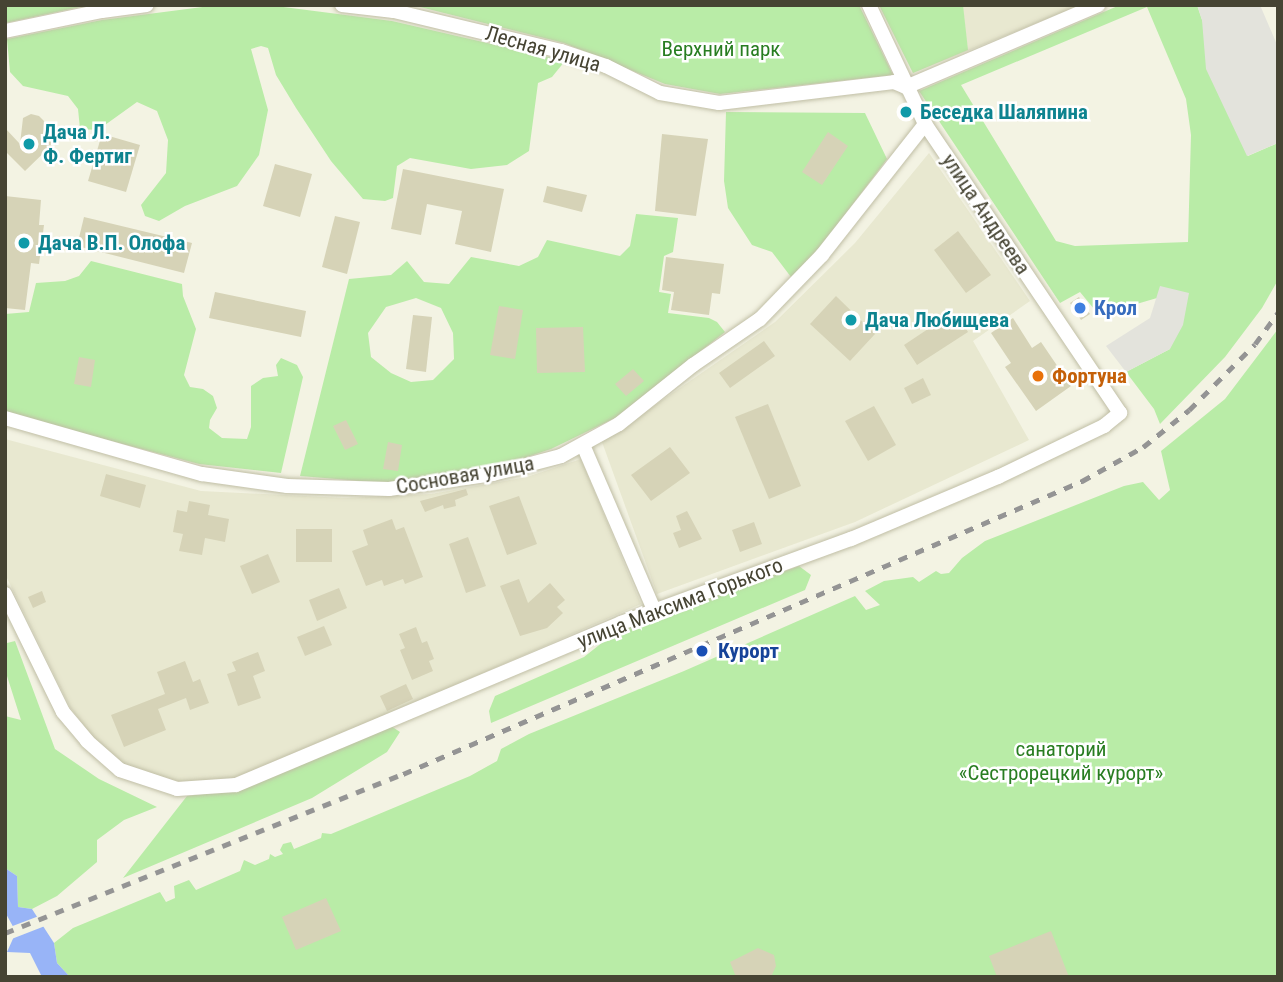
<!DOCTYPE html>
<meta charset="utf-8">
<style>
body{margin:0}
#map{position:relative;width:1283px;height:982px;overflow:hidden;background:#f3f3e3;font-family:"Roboto Condensed",sans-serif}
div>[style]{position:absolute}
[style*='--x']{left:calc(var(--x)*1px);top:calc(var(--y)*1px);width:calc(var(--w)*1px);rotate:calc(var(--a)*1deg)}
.residential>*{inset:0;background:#e8e8d0}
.green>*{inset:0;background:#b9eca7}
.parking>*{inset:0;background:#e3e3dc}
.water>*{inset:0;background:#98b4f7}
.pier>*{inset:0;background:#f3f3e3}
.building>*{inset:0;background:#d6d3b7}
.roads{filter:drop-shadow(0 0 2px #c0bea5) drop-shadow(0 0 2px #c0bea5)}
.street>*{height:14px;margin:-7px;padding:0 7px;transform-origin:7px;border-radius:7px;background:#fff}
.rail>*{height:4.5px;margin-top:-2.25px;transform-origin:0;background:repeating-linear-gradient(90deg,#949494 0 9px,transparent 0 18px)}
.dots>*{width:19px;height:19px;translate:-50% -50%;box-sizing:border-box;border:4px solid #fff;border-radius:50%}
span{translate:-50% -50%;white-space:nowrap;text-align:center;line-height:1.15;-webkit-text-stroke:5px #fff;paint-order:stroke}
.street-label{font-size:21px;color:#464433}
.park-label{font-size:21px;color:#287d21}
.culture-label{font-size:21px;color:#0d838f;font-weight:700}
.left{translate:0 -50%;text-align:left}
.shop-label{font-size:21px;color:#366cbe;font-weight:700}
.food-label{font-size:21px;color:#c56008;font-weight:700}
.transit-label{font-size:21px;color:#164399;font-weight:700}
.frame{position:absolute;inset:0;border:7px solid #464433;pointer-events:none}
</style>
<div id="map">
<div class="residential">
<div style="clip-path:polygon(879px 5px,1081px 5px,913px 73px)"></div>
<div style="clip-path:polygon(929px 153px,1030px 301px,973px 341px,1029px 440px,855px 522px,657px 594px,602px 442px,775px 322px,855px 243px)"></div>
<div style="clip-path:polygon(5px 439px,201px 491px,344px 498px,431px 494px,527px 477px,581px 459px,641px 604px,238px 780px,184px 783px,126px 768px,97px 743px,70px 707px,5px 574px)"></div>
</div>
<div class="green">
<div style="clip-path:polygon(5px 5px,79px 5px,80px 7px,5px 23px)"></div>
<div style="clip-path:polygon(218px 5px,268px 5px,392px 21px,565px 61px,552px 77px,538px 83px,529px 151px,507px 165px,471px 169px,410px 158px,397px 166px,393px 198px,385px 201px,363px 199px,331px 161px,296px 108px,276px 75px,268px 48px,261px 46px,251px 49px,268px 110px,259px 155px,237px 186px,185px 206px,159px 221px,145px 216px,141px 205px,166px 173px,168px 140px,157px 111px,137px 102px,98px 130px,80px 129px,78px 109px,68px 96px,23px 86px,10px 72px,7px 39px,102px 20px)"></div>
<div style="clip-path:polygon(412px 5px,859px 5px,893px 75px,720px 94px,665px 84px,564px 43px)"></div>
<div style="clip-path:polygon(879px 5px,963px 5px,968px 50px,913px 73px)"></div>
<div style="clip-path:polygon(evenodd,1120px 5px,1197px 5px,1248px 156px,1278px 143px,1278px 280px,1262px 308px,1225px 357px,1160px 424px,1154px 409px,1126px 372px,1170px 349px,1161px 286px,1157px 298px,1099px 315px,1080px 292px,1060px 303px,919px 91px,1120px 5px,1147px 7px,1186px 99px,1191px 135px,1188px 242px,1075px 246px,1056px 241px,961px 85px,1147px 7px)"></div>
<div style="clip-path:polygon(726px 112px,865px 113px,887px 159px,819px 249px,791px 277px,772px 252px,752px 245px,728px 208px,724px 181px)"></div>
<div style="clip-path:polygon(evenodd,636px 214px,678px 218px,673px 252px,664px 256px,659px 292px,671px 294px,668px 313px,709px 318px,717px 322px,725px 332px,615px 418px,551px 449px,494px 468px,385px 483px,300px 476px,349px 279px,391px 275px,407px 261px,424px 282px,449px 284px,471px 257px,519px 266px,538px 257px,547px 240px,620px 256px,630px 246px,636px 214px,416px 298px,441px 308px,453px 333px,454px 359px,433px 380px,411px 382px,391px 373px,371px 357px,368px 333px,386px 307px,416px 298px)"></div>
<div style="clip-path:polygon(91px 261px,182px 284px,183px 296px,196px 329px,184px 375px,190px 387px,203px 389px,213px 396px,217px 408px,210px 420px,209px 428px,222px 438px,247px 439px,251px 427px,251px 386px,263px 378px,278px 376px,276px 365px,281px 358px,297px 365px,303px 377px,281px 473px,199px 464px,5px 413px,5px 314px,29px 312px,36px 283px,65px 281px,79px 276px)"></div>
<div style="clip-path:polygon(1278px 329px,1278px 977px,70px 977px,57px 963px,54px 943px,73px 928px,160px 892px,166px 902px,175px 898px,174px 886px,189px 880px,196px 890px,240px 871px,244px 860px,255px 865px,269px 859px,270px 854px,275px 857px,283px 854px,280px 850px,283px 844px,291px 842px,294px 849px,321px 838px,322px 833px,331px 834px,470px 776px,497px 761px,501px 749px,529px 734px,684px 671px,855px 596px,866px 610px,880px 605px,865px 591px,884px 581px,913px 577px,919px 582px,936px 571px,941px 574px,949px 573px,962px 558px,985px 541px,1124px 486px,1143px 482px,1159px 500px,1170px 490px,1161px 451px,1225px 399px)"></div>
<div style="clip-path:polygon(799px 566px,811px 575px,805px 590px,491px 723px,489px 711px,495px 696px,584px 657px,613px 634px)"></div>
<div style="clip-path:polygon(15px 641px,55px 749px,99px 779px,157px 807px,124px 820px,97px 840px,97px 862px,57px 896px,32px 909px,18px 907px,17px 876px,5px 868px,5px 716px,21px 720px,7px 676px,7px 643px)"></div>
<div style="clip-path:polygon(391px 726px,400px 732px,387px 752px,312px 798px,123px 878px,187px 796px,237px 790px)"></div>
</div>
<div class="parking">
<div style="clip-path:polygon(1197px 5px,1260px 5px,1278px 47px,1278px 143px,1247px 156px,1206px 69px,1202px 20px)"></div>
<div style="clip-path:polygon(1160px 286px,1189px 293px,1183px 325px,1170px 349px,1126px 372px,1106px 346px,1150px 318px)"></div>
</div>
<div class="water">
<div style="clip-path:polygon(5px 868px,17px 876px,18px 907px,32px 909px,54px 943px,57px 963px,70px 977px,42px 977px,30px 953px,7px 952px,16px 932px,5px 912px)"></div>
</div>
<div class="pier">
<div style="clip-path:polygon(39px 916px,45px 926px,9px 940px,13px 932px,10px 927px)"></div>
</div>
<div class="building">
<div style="clip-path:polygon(31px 114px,39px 116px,60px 137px,25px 171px,5px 151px,5px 128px,20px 144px,23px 118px)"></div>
<div style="clip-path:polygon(828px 132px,848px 146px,822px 185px,802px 172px)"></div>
<div style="clip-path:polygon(102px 134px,140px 145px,126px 192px,88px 181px)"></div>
<div style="clip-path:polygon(662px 134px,708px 139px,696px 216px,655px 211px)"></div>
<div style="clip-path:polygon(275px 164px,312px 174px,300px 217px,263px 206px)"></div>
<div style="clip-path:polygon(403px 169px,504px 189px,491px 252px,455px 244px,462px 211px,427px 204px,421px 235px,391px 229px)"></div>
<div style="clip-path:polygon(547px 186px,587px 195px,582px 212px,543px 202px)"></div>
<div style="clip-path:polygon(5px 196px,41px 200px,39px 225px,44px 225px,39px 264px,31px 263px,25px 310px,5px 308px)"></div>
<div style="clip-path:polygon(335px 216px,360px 222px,347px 274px,322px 267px)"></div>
<div style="clip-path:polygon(84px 217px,192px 243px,184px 273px,77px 246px)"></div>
<div style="clip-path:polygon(958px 231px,991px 275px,966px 293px,934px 250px)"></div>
<div style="clip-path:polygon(666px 257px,724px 264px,720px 294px,712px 293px,709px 315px,671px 310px,674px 292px,662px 290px)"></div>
<div style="clip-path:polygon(215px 292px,306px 311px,301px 337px,209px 318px)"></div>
<div style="clip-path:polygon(836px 296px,875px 334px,850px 361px,810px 324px)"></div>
<div style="clip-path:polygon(1079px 297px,1090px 314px,1081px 320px,1070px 303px)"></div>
<div style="clip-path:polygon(499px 306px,523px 310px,515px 359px,490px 355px)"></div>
<div style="clip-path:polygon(413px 315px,432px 317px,426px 372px,406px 369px)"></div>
<div style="clip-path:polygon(946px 317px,950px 323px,959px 317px,968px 332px,917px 365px,904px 345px)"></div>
<div style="clip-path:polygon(1013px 318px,1032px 348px,1041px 342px,1071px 386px,1036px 411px,1005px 367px,1011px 363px,991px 333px)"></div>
<div style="clip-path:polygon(583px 327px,585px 372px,537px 373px,536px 328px)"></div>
<div style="clip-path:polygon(764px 341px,775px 356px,730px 388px,719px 373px)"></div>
<div style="clip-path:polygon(79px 357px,95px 360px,91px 387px,74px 384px)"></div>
<div style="clip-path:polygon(633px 369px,644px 381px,626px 396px,615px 384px)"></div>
<div style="clip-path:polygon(923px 378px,931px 395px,912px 404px,904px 388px)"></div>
<div style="clip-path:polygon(768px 404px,801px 486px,769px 499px,735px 417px)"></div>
<div style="clip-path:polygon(874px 406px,896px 445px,868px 461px,845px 421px)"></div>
<div style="clip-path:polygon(346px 420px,358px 444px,345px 450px,333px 426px)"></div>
<div style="clip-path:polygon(388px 442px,402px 445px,398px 471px,383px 469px)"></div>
<div style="clip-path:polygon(670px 447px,690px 473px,651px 501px,631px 475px)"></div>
<div style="clip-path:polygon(106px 474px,146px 485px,140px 508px,100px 496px)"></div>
<div style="clip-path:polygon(466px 489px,468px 495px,455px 500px,456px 506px,444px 509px,443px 505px,425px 512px,420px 501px)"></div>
<div style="clip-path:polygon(519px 496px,537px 544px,507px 555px,489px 506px)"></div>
<div style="clip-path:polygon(189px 501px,210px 505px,208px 515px,229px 519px,225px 542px,205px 538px,202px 555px,179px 551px,183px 534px,173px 532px,177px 510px,187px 512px)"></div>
<div style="clip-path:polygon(687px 511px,702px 539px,679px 548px,673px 533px,681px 530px,676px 516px)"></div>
<div style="clip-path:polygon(392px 519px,396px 530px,404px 527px,423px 577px,405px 584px,403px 579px,384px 586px,382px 580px,366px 586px,352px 551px,368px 545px,363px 530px)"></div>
<div style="clip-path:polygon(754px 522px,762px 544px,740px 552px,732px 530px)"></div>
<div style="clip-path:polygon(296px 529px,332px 529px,332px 562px,296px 562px)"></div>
<div style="clip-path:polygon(468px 537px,486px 586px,466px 593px,449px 544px)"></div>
<div style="clip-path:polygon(268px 554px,280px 582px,252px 594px,240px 566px)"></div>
<div style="clip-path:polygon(519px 579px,528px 603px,550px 583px,565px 600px,557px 607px,563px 613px,547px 628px,520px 636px,500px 586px)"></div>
<div style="clip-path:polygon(339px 588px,347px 608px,317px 621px,309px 600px)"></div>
<div style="clip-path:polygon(42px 591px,46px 602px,33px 608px,28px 597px)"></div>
<div style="clip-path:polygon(324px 626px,332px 645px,305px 656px,297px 637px)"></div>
<div style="clip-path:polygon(416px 627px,422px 643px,427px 641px,434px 659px,429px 661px,433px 671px,412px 680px,400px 650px,405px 648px,399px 634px)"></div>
<div style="clip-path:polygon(258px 652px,265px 671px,253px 676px,261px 698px,238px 706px,227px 674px,236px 671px,232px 662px)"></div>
<div style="clip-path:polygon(185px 661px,193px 682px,200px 679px,209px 703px,190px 710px,186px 698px,158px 709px,166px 730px,124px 747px,111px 715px,165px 694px,157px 672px)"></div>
<div style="clip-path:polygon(406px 684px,413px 699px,387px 711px,380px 696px)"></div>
<div style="clip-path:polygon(326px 898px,341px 931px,296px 950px,282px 917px)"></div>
<div style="clip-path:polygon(1051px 931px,1069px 977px,997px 977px,989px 956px)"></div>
<div style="clip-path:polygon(758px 948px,774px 955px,776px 966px,771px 977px,736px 977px,730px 962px)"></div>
</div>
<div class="roads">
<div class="street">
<div style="--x:342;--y:5;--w:52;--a:6.6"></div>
<div style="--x:394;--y:11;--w:172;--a:13.5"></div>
<div style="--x:561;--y:51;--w:47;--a:18.4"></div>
<div style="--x:606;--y:66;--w:60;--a:26.6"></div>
<div style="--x:660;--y:93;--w:60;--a:9.6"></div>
<div style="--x:719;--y:103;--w:176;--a:-6.8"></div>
<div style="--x:894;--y:82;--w:13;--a:23"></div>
<div style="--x:906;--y:87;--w:209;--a:-23.1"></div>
<div style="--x:5;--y:31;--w:99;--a:-11.7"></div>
<div style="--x:102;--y:11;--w:45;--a:-7.6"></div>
<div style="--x:5;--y:418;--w:205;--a:15.9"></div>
<div style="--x:202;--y:474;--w:86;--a:8"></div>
<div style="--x:287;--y:486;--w:102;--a:1.7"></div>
<div style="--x:389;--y:489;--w:105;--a:-8.2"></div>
<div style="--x:493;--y:474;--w:70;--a:-14.8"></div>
<div style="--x:561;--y:456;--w:66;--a:-28.9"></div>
<div style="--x:619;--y:424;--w:95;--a:-38.6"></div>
<div style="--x:693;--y:365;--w:81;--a:-34.5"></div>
<div style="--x:760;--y:319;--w:89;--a:-45.9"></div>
<div style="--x:822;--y:255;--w:167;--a:-51.8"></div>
<div style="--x:583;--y:445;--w:180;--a:66.7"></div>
<div style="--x:5;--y:594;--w:131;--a:63.8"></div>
<div style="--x:63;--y:712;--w:38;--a:50"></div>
<div style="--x:87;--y:741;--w:44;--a:41.3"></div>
<div style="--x:120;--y:770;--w:60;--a:18.4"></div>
<div style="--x:177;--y:789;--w:59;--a:-3.9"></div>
<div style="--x:236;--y:785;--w:418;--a:-22.8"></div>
<div style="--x:621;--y:623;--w:245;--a:-20.1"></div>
<div style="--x:851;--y:539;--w:160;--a:-22.9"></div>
<div style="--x:998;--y:477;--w:118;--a:-25.7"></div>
<div style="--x:1104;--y:426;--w:21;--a:-39"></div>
<div style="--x:1120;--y:413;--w:349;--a:-124"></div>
<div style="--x:925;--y:124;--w:132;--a:-115.2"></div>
</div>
</div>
<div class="rail">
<div style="--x:5;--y:933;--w:429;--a:-21.8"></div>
<div style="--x:403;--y:774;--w:740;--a:-23.34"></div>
<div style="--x:1082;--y:481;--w:70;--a:-29.1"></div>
<div style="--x:1143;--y:447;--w:59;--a:-38.8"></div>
<div style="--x:1189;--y:410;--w:93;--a:-45"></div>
<div style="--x:1255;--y:344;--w:39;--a:-54"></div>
</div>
<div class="dots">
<div style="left:906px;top:112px;background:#0f9aa8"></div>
<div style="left:29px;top:144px;background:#0f9aa8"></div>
<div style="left:24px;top:243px;background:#0f9aa8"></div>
<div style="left:1080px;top:308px;background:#3f7fe0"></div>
<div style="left:851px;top:320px;background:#0f9aa8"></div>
<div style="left:1038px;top:376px;background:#e8710a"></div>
<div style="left:702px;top:651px;background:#1a4fb4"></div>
</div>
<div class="street-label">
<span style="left:543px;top:49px;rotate:16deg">Лесная улица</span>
<span style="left:986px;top:214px;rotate:56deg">улица Андреева</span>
<span style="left:465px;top:475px;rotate:-10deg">Сосновая улица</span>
<span style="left:680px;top:603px;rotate:-21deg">улица Максима Горького</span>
</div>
<div class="park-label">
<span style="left:721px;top:49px">Верхний парк</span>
<span style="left:1061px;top:761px">санаторий<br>«Сестрорецкий курорт»</span>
</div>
<div class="culture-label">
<span class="left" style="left:920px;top:112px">Беседка Шаляпина</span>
<span class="left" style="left:43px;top:144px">Дача Л.<br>Ф. Фертиг</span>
<span class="left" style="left:38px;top:243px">Дача В.П. Олофа</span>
<span class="left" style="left:865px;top:320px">Дача Любищева</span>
</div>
<div class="shop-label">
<span class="left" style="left:1094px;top:308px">Крол</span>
</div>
<div class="food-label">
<span class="left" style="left:1052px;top:376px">Фортуна</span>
</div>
<div class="transit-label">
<span class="left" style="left:718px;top:651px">Курорт</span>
</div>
<div class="frame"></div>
</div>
